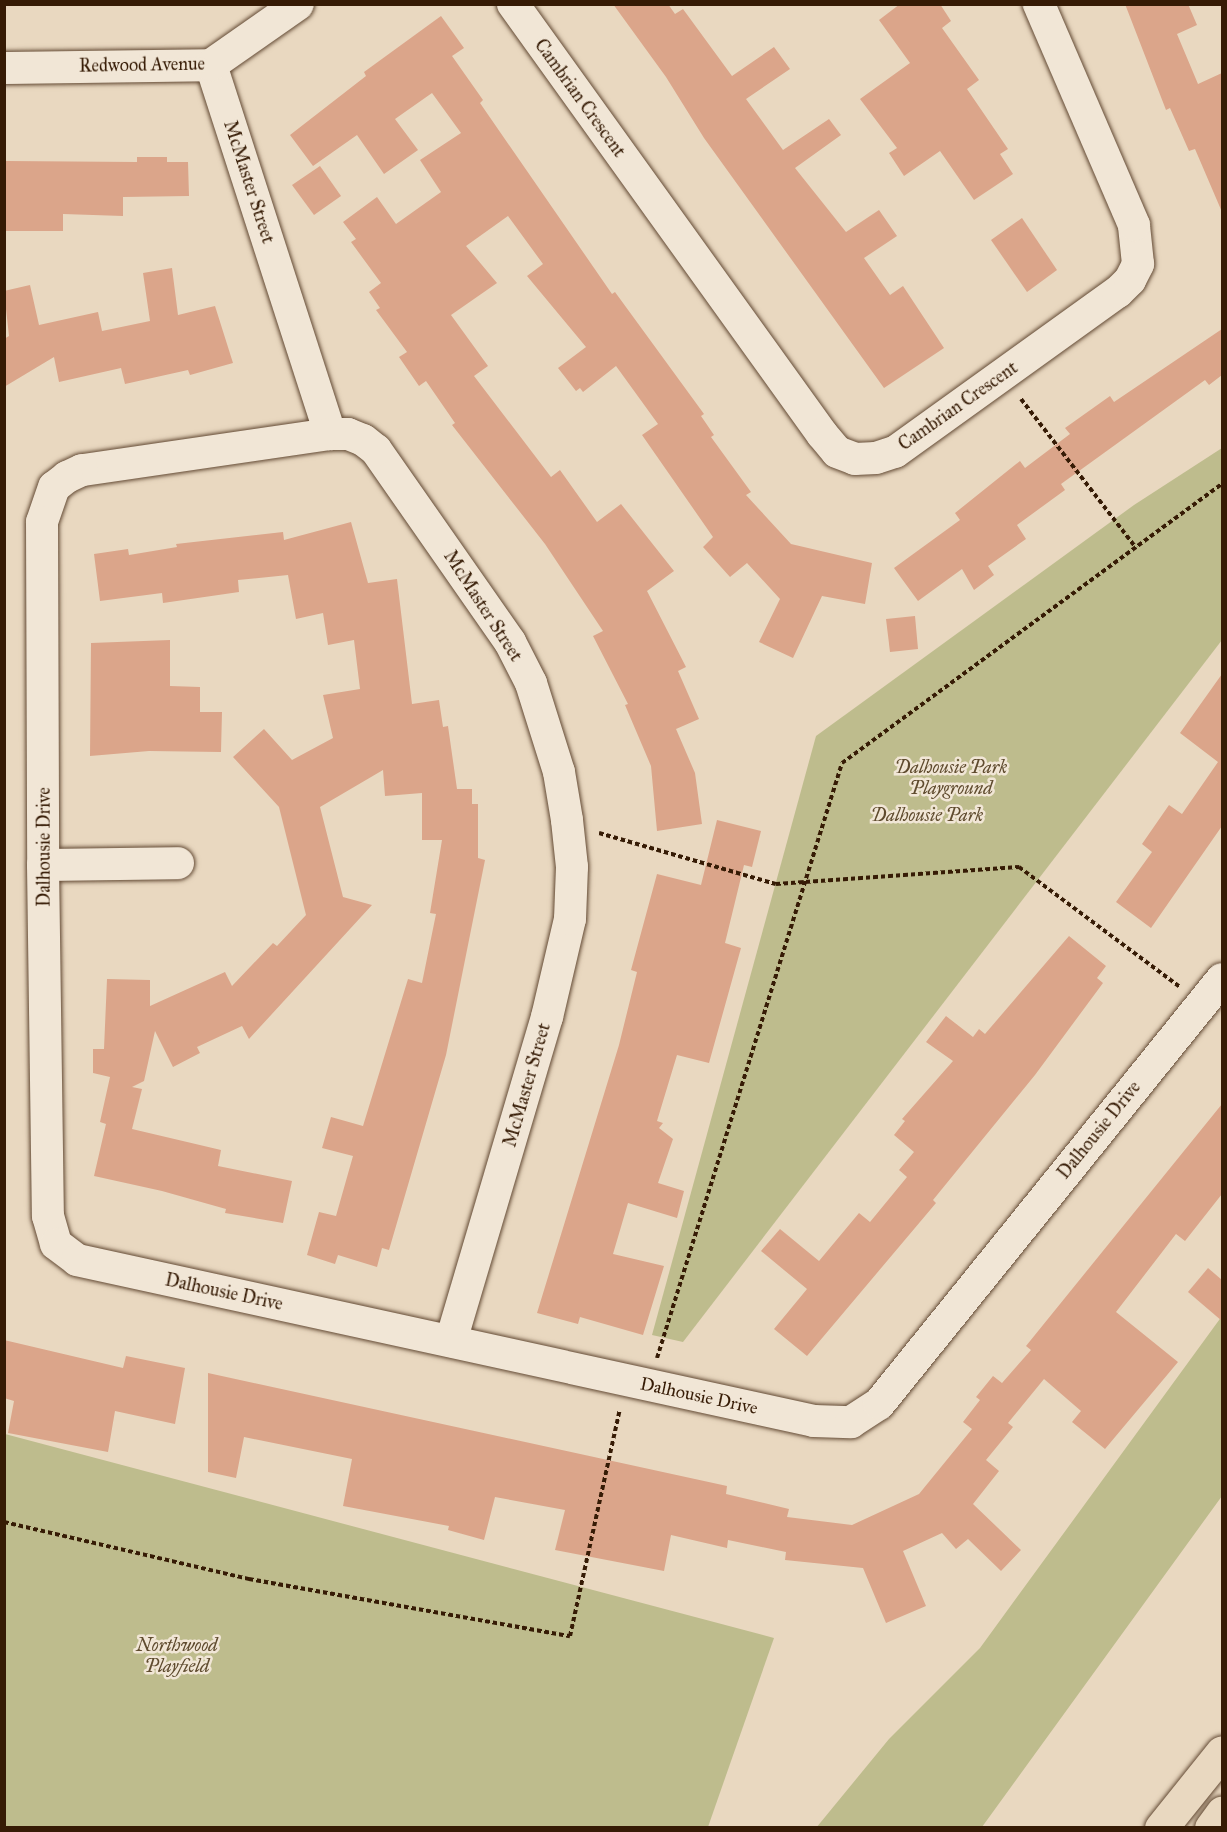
<!DOCTYPE html>
<style>
body{margin:0}
#map{position:relative;width:1227px;height:1832px;overflow:hidden;background:#e9d8c0;font-family:"IM FELL Great Primer",serif}
div>[style]{position:absolute}
[style*='--x']{left:calc(var(--x)*1px);top:calc(var(--y)*1px);width:calc(var(--w)*1px);rotate:calc(var(--a)*1deg)}
.green>*{inset:0;background:#bebc8d}
.building>*{inset:0;background:#dba58a}
.path>*{height:4px;margin-top:-2px;transform-origin:0;background:repeating-linear-gradient(90deg,#361b05 0 4.5px,transparent 0 7.5px)}
.roads{filter:drop-shadow(0 0 2px #634a34) drop-shadow(0 0 2px #634a34)}
.minor>*{height:32px;margin:-16px;padding:0 16px;transform-origin:16px;border-radius:16px;background:#f1e6d6}
.trunk>*{height:33px;margin:-16.5px;padding:0 16.5px;transform-origin:16.5px;border-radius:16.5px;background:#e9d8c0}
span{translate:-50% -50%;white-space:nowrap;text-align:center;line-height:1.15;-webkit-text-stroke:5px #f1e6d6;paint-order:stroke}
.street-label{font-size:18px;color:#361b05}
.park-label{font-size:18px;color:#5f4b2e;font-style:italic}
.frame{position:absolute;inset:0;border:6px solid #361b05;pointer-events:none}
</style>
<div id="map">
<div class="green">
<div style="clip-path:polygon(1222px 448px,1222px 640px,683px 1342px,652px 1335px,816px 736px,1134px 505px)"></div>
<div style="clip-path:polygon(1222px 1316px,1222px 1496px,982px 1827px,816px 1828px,889px 1739px,980px 1648px)"></div>
<div style="clip-path:polygon(5px 1434px,774px 1638px,708px 1827px,5px 1827px)"></div>
</div>
<div class="building">
<div style="clip-path:polygon(613px 4px,668px 4px,675px 14px,683px 9px,732px 76px,774px 47px,790px 69px,746px 99px,783px 150px,829px 119px,841px 135px,795px 168px,846px 232px,879px 210px,897px 236px,864px 258px,890px 295px,903px 286px,944px 348px,884px 388px,704px 138px,666px 77px)"></div>
<div style="clip-path:polygon(900px 4px,940px 4px,951px 21px,942px 28px,979px 80px,967px 89px,1008px 149px,1000px 154px,1013px 174px,974px 200px,940px 151px,904px 176px,889px 153px,897px 148px,860px 99px,910px 63px,879px 20px)"></div>
<div style="clip-path:polygon(1125px 4px,1188px 4px,1197px 25px,1177px 34px,1198px 84px,1222px 73px,1222px 212px,1195px 149px,1189px 151px,1170px 108px,1166px 110px)"></div>
<div style="clip-path:polygon(441px 16px,464px 48px,452px 56px,483px 100px,480px 103px,612px 294px,615px 292px,704px 414px,701px 416px,714px 435px,711px 437px,751px 492px,746px 495px,791px 544px,872px 563px,865px 604px,822px 596px,793px 658px,759px 642px,780px 599px,747px 563px,730px 577px,703px 547px,713px 537px,642px 435px,658px 424px,616px 366px,583px 392px,580px 388px,576px 391px,558px 368px,586px 347px,527px 276px,543px 264px,508px 216px,466px 246px,497px 283px,451px 315px,488px 366px,474px 376px,551px 477px,560px 470px,597px 522px,621px 504px,674px 571px,647px 591px,686px 667px,678px 671px,699px 719px,676px 729px,695px 773px,702px 824px,657px 831px,651px 766px,625px 705px,628px 704px,593px 636px,603px 631px,545px 544px,452px 425px,455px 423px,426px 381px,419px 386px,399px 357px,407px 352px,376px 310px,380px 308px,369px 292px,381px 283px,351px 242px,356px 239px,343px 222px,377px 197px,396px 224px,441px 192px,420px 160px,461px 133px,432px 93px,395px 119px,418px 150px,384px 174px,357px 135px,313px 166px,290px 135px,366px 76px,364px 72px)"></div>
<div style="clip-path:polygon(137px 157px,167px 157px,167px 162px,188px 162px,189px 196px,123px 197px,123px 216px,63px 214px,63px 231px,6px 231px,6px 161px,137px 162px)"></div>
<div style="clip-path:polygon(320px 166px,341px 196px,314px 215px,292px 185px)"></div>
<div style="clip-path:polygon(1022px 218px,1057px 270px,1027px 292px,991px 240px)"></div>
<div style="clip-path:polygon(172px 268px,178px 315px,215px 306px,233px 363px,190px 375px,188px 370px,125px 384px,121px 368px,59px 382px,54px 357px,4px 387px,4px 339px,9px 336px,4px 291px,30px 285px,39px 325px,98px 312px,102px 331px,150px 321px,143px 273px)"></div>
<div style="clip-path:polygon(1222px 329px,1222px 375px,1209px 385px,1205px 380px,1061px 484px,1065px 490px,1017px 525px,1026px 539px,988px 566px,994px 575px,974px 590px,962px 569px,918px 601px,894px 568px,960px 520px,955px 513px,1020px 461px,1025px 468px,1070px 434px,1065px 428px,1110px 396px,1114px 402px)"></div>
<div style="clip-path:polygon(351px 522px,368px 583px,397px 579px,412px 704px,439px 700px,443px 727px,448px 726px,457px 789px,472px 789px,472px 804px,478px 804px,478px 858px,485px 860px,446px 1055px,389px 1250px,382px 1248px,377px 1267px,338px 1255px,335px 1264px,307px 1255px,319px 1212px,336px 1216px,353px 1156px,322px 1148px,331px 1117px,363px 1126px,408px 979px,422px 983px,436px 914px,430px 913px,442px 840px,422px 840px,422px 793px,385px 796px,383px 770px,320px 807px,343px 897px,372px 905px,249px 1039px,242px 1026px,197px 1047px,200px 1053px,173px 1067px,155px 1031px,144px 1081px,132px 1087px,142px 1089px,132px 1129px,221px 1150px,218px 1166px,292px 1181px,283px 1223px,225px 1213px,226px 1209px,162px 1191px,94px 1176px,106px 1124px,100px 1122px,110px 1077px,93px 1073px,93px 1049px,104px 1049px,107px 979px,150px 980px,150px 1006px,225px 972px,232px 986px,273px 943px,277px 946px,306px 915px,279px 807px,233px 757px,264px 729px,292px 760px,333px 738px,323px 695px,360px 689px,354px 640px,328px 645px,323px 613px,296px 619px,288px 575px,238px 580px,239px 592px,163px 603px,162px 593px,100px 601px,94px 554px,128px 549px,129px 555px,177px 547px,176px 544px,283px 532px,284px 540px)"></div>
<div style="clip-path:polygon(915px 616px,918px 649px,890px 652px,886px 619px)"></div>
<div style="clip-path:polygon(170px 640px,170px 686px,200px 687px,200px 712px,222px 712px,221px 752px,149px 751px,90px 756px,91px 643px)"></div>
<div style="clip-path:polygon(1222px 674px,1222px 826px,1151px 928px,1116px 902px,1152px 852px,1142px 844px,1169px 805px,1182px 814px,1218px 762px,1180px 733px)"></div>
<div style="clip-path:polygon(717px 820px,761px 831px,752px 867px,744px 865px,725px 943px,741px 948px,709px 1063px,677px 1055px,657px 1121px,663px 1123px,659px 1128px,673px 1139px,658px 1183px,684px 1191px,677px 1218px,628px 1203px,613px 1254px,664px 1266px,643px 1335px,580px 1317px,578px 1324px,537px 1313px,619px 1045px,637px 972px,631px 970px,657px 874px,701px 885px)"></div>
<div style="clip-path:polygon(1069px 936px,1106px 966px,1097px 978px,1103px 983px,1035px 1075px,933px 1200px,936px 1203px,807px 1356px,774px 1329px,807px 1289px,761px 1251px,780px 1229px,819px 1261px,859px 1213px,870px 1222px,907px 1177px,899px 1170px,914px 1152px,894px 1135px,905px 1121px,902px 1119px,953px 1061px,926px 1042px,946px 1016px,973px 1037px,979px 1029px,985px 1034px)"></div>
<div style="clip-path:polygon(1222px 1104px,1222px 1194px,1185px 1241px,1176px 1234px,1116px 1312px,1178px 1362px,1105px 1449px,1072px 1422px,1081px 1411px,1044px 1379px,1008px 1423px,1013px 1427px,986px 1460px,999px 1471px,973px 1504px,1021px 1550px,1001px 1571px,968px 1539px,956px 1549px,942px 1533px,903px 1551px,926px 1606px,886px 1623px,863px 1568px,785px 1560px,786px 1552px,728px 1540px,727px 1548px,671px 1535px,664px 1571px,555px 1550px,565px 1510px,495px 1497px,484px 1540px,448px 1530px,449px 1526px,343px 1506px,352px 1459px,244px 1437px,236px 1478px,208px 1472px,208px 1373px,727px 1486px,726px 1494px,789px 1509px,787px 1517px,852px 1525px,919px 1494px,972px 1429px,963px 1422px,980px 1400px,976px 1397px,993px 1376px,1002px 1383px,1031px 1350px,1026px 1346px)"></div>
<div style="clip-path:polygon(1208px 1268px,1222px 1280px,1222px 1321px,1188px 1292px)"></div>
<div style="clip-path:polygon(4px 1340px,123px 1368px,126px 1356px,185px 1368px,175px 1424px,115px 1411px,108px 1452px,8px 1433px,14px 1401px,4px 1398px)"></div>
</div>
<div class="path">
<div style="--x:1021;--y:399;--w:188;--a:52.3"></div>
<div style="--x:599;--y:833;--w:184;--a:16.1"></div>
<div style="--x:776;--y:884;--w:244;--a:-4"></div>
<div style="--x:1019;--y:867;--w:201;--a:36.7"></div>
<div style="--x:657;--y:1358;--w:623;--a:-72.73"></div>
<div style="--x:842;--y:763;--w:471;--a:-36.3"></div>
<div style="--x:4;--y:1522;--w:252;--a:13.1"></div>
<div style="--x:249;--y:1579;--w:326;--a:10.1"></div>
<div style="--x:570;--y:1636;--w:232;--a:-77.6"></div>
</div>
<div class="roads">
<div class="minor">
<div style="--x:513;--y:4;--w:530;--a:54.3"></div>
<div style="--x:822;--y:434;--w:23;--a:50"></div>
<div style="--x:837;--y:452;--w:19;--a:21"></div>
<div style="--x:855;--y:459;--w:21;--a:-3"></div>
<div style="--x:876;--y:458;--w:20;--a:-18"></div>
<div style="--x:895;--y:452;--w:274;--a:-35.7"></div>
<div style="--x:1118;--y:292;--w:17;--a:-45"></div>
<div style="--x:1130;--y:280;--w:18;--a:-63"></div>
<div style="--x:1138;--y:264;--w:39;--a:-96"></div>
<div style="--x:1134;--y:225;--w:241;--a:-113.3"></div>
<div style="--x:211;--y:65;--w:388;--a:72.1"></div>
<div style="--x:4;--y:68;--w:207;--a:-0.8"></div>
<div style="--x:211;--y:65;--w:106;--a:-35"></div>
<div style="--x:43;--y:865;--w:135;--a:-0.8"></div>
<div style="--x:451;--y:1341;--w:338;--a:-73.5"></div>
<div style="--x:547;--y:1017;--w:101;--a:-76.8"></div>
<div style="--x:570;--y:919;--w:52;--a:-87.8"></div>
<div style="--x:572;--y:867;--w:47;--a:-96.1"></div>
<div style="--x:567;--y:820;--w:49;--a:-99.5"></div>
<div style="--x:559;--y:772;--w:93;--a:-107.5"></div>
<div style="--x:531;--y:683;--w:46;--a:-117.1"></div>
<div style="--x:510;--y:642;--w:234;--a:-124.9"></div>
<div style="--x:376;--y:450;--w:16;--a:-142"></div>
<div style="--x:363;--y:440;--w:16;--a:-158"></div>
<div style="--x:348;--y:434;--w:18;--a:180"></div>
<div style="--x:330;--y:434;--w:251;--a:171.7"></div>
<div style="--x:82;--y:470;--w:17;--a:155"></div>
<div style="--x:67;--y:477;--w:16;--a:142"></div>
<div style="--x:54;--y:487;--w:37;--a:109"></div>
<div style="--x:42;--y:522;--w:343;--a:89.8"></div>
<div style="--x:43;--y:865;--w:351;--a:89.2"></div>
<div style="--x:48;--y:1216;--w:29;--a:74"></div>
<div style="--x:56;--y:1244;--w:26;--a:37"></div>
<div style="--x:77;--y:1260;--w:754;--a:12.32"></div>
<div style="--x:814;--y:1421;--w:37;--a:2"></div>
<div style="--x:851;--y:1422;--w:33;--a:-33"></div>
<div style="--x:879;--y:1404;--w:546;--a:-51.09"></div>
</div>
<div class="trunk">
<div style="--x:1161;--y:1828;--w:97;--a:-51.2"></div>
<div style="--x:1211;--y:1828;--w:19;--a:-54"></div>
</div>
</div>
<div class="street-label">
<span style="left:142px;top:65px;rotate:-1deg">Redwood Avenue</span>
<span style="left:580px;top:98px;rotate:54deg">Cambrian Crescent</span>
<span style="left:249px;top:182px;rotate:72deg">McMaster Street</span>
<span style="left:958px;top:406px;rotate:-35deg">Cambrian Crescent</span>
<span style="left:483px;top:606px;rotate:57deg">McMaster Street</span>
<span style="left:44px;top:847px;rotate:-90deg">Dalhousie Drive</span>
<span style="left:527px;top:1085px;rotate:-74deg">McMaster Street</span>
<span style="left:1099px;top:1130px;rotate:-51deg">Dalhousie Drive</span>
<span style="left:224px;top:1292px;rotate:12deg">Dalhousie Drive</span>
<span style="left:699px;top:1396px;rotate:12deg">Dalhousie Drive</span>
</div>
<div class="park-label">
<span style="left:951px;top:778px">Dalhousie Park<br>Playground</span>
<span style="left:927px;top:815px">Dalhousie Park</span>
<span style="left:177px;top:1656px">Northwood<br>Playfield</span>
</div>
<div class="frame"></div>
</div>
